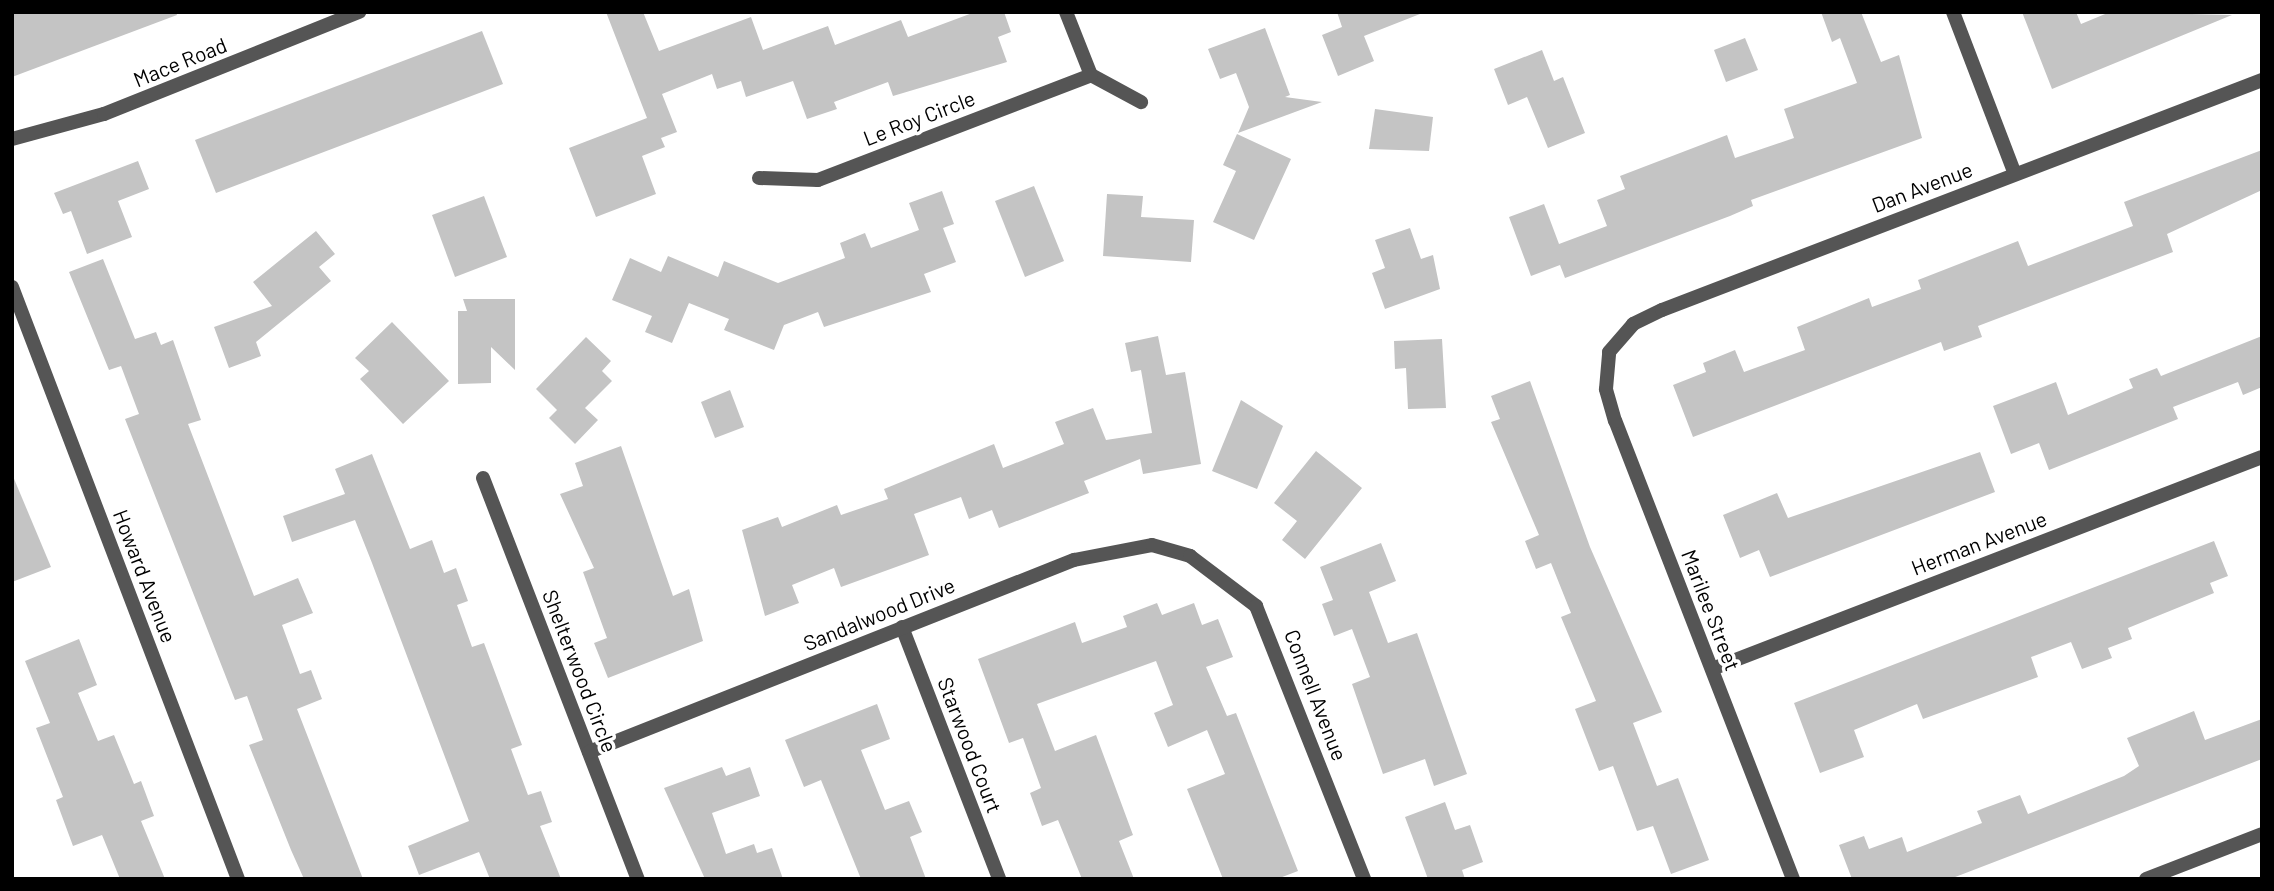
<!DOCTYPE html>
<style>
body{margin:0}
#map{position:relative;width:2274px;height:891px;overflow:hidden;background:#fff;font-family:Barlow,sans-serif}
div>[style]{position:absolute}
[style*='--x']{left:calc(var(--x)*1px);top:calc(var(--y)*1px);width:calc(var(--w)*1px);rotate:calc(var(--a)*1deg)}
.building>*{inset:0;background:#c4c4c4}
.street>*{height:14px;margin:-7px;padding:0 7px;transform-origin:7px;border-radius:7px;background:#555}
span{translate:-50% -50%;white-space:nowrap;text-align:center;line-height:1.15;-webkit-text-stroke:7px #fff;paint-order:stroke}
.street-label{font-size:21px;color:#000}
.frame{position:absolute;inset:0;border:14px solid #000;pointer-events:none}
</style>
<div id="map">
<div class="building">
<div style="clip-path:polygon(12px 12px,176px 12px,177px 15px,12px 77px)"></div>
<div style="clip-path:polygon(606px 12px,643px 12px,659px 51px,751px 17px,763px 50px,828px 26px,835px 45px,901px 20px,908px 37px,975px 12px,1004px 12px,1011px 32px,998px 37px,1007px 62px,893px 96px,888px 82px,834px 102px,837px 109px,807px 119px,793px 81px,746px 97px,741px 81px,717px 89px,712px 74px,662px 94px,677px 132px,661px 138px,665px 147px,642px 156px,656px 194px,596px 217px,569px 148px,647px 118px)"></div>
<div style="clip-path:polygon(1337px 12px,1420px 12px,1420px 14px,1364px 36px,1374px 61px,1338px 76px,1322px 35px,1342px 27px)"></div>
<div style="clip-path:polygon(1821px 12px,1861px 12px,1881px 62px,1899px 55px,1922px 138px,1751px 200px,1753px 206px,1730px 216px,1565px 278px,1560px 265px,1531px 276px,1509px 217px,1544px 204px,1559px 244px,1607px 226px,1597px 200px,1625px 189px,1620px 176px,1727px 135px,1735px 158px,1794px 138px,1784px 109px,1857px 83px,1840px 38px,1832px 42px)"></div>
<div style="clip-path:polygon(2022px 12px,2076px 12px,2081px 24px,2110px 12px,2232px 15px,2052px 89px)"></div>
<div style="clip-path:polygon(1265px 28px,1290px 95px,1285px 97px,1322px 102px,1238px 133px,1249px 107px,1236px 73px,1220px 79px,1208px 49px)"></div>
<div style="clip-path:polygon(482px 31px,503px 84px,216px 193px,195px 140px)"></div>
<div style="clip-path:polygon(1745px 38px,1758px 70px,1726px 82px,1714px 50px)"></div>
<div style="clip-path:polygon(1542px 50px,1554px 81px,1563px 77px,1585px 133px,1548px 148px,1527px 97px,1508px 105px,1494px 69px)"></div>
<div style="clip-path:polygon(1375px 109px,1433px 117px,1429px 151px,1369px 149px)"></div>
<div style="clip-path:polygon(1237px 134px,1291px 159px,1254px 240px,1213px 222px,1236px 171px,1223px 165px)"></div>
<div style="clip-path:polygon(2262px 150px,2262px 190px,2167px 234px,2173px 252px,1978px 326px,1982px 337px,1944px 351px,1941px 342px,1693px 437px,1673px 385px,1706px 372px,1703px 363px,1735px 350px,1744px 372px,1805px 350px,1797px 327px,1869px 298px,1872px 307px,1921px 289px,1918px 280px,2018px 241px,2028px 266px,2133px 226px,2124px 202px)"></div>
<div style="clip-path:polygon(138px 161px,149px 189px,118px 201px,132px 237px,87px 254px,71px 211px,63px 214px,54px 193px)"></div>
<div style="clip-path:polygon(1034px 186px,1064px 261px,1025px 277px,995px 201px)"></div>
<div style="clip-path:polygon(942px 191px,954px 224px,943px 228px,956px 262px,924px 274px,931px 292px,824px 327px,818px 312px,784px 325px,774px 350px,724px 330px,729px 319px,689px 303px,672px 343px,645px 332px,652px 316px,612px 300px,630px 258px,661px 272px,668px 256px,718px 277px,724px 261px,778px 283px,845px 258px,840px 243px,865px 233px,871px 248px,919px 230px,909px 203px)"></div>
<div style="clip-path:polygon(1107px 194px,1143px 196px,1141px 217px,1194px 220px,1191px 262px,1103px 256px)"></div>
<div style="clip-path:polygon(484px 196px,507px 257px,455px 277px,432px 215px)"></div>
<div style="clip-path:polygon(1410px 228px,1421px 259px,1433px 255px,1440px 289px,1385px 309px,1372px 273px,1385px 268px,1375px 240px)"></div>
<div style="clip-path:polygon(316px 231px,335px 254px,319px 267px,331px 281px,256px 342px,261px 356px,229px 368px,214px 327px,272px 306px,253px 282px)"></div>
<div style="clip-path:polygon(103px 259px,135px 339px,156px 332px,161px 345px,173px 340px,201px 420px,188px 424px,254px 596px,298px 578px,313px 613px,282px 625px,300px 674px,311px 670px,322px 699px,297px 709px,363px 879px,304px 879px,291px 850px,249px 745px,263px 740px,247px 696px,235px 700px,125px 419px,139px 414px,121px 366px,109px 370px,69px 272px)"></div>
<div style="clip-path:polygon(463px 299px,515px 299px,515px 370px,491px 347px,491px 383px,458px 384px,458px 311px,467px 311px)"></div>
<div style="clip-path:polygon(392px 322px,449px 381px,403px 424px,360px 379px,369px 371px,355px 358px)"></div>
<div style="clip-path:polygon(1158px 336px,1166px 375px,1185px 372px,1201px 464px,1143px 474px,1140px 459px,1084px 481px,1089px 493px,999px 528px,992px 510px,969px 519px,961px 497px,914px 514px,929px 555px,841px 587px,834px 568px,792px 585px,799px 603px,765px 616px,742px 530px,778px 517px,782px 527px,837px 505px,841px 515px,888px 499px,884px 489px,994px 444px,1003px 468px,1064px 444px,1055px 422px,1093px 408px,1106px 440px,1152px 433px,1141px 370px,1131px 372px,1125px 343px)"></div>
<div style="clip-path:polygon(2262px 336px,2262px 387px,2243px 395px,2238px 382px,2173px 407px,2178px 419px,2049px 470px,2039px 443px,2011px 454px,1993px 406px,2056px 382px,2068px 415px,2133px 388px,2129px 379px,2157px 368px,2161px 376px)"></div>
<div style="clip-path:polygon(586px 337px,611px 361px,602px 371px,612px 381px,585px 408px,598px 420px,575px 444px,549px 418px,557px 410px,536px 389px)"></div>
<div style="clip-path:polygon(1442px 339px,1446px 408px,1408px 409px,1406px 368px,1395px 369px,1394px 341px)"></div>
<div style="clip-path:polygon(1530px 381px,1590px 547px,1662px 712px,1633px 723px,1657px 786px,1678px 778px,1709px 860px,1671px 874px,1653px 826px,1637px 831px,1613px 766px,1599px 771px,1575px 709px,1596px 701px,1561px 617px,1571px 613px,1551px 563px,1536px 569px,1525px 541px,1539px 535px,1491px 422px,1500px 419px,1491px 396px)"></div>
<div style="clip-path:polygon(730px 390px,744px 427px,715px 438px,701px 402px)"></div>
<div style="clip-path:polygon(1241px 400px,1283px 426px,1257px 489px,1212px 471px)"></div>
<div style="clip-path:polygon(621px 446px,673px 596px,689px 589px,703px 641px,608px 678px,594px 643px,607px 638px,583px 572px,594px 568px,560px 494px,583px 486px,575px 463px)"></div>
<div style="clip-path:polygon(1316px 451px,1362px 488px,1305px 559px,1282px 540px,1297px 521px,1274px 503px)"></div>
<div style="clip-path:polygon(1980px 452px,1995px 492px,1770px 577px,1759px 550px,1740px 558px,1723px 515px,1777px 493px,1788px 518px)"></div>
<div style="clip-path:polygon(372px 454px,410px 549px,432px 540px,444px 573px,456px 568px,468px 601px,457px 605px,472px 647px,484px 643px,522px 745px,511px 749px,528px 795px,541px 791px,552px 822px,540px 826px,561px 879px,490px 879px,479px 852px,419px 875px,408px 846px,469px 821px,372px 563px,355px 520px,292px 542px,283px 516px,345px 494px,335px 469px)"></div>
<div style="clip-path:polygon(12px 474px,51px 567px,12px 582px)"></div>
<div style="clip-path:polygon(2214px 541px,2228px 576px,2210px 583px,2214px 593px,2128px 628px,2132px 639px,2108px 648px,2112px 658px,2082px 669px,2071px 642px,2031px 657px,2038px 677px,1923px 719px,1917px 704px,1854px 730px,1864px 757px,1820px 773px,1794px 703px)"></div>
<div style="clip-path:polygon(1381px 543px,1396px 581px,1369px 592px,1388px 643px,1417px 633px,1467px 774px,1434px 786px,1425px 759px,1383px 774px,1352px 684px,1370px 677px,1352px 629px,1334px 636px,1322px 604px,1333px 600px,1320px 567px)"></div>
<div style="clip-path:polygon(1157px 603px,1162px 615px,1194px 603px,1202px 625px,1218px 619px,1233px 657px,1206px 667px,1227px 716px,1236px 713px,1298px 871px,1277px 879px,1223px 879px,1187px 789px,1225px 774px,1207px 730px,1168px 747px,1154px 713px,1173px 705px,1156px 661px,1037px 704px,1055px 751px,1096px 735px,1133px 835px,1119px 841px,1134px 879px,1082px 879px,1058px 820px,1042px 826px,1030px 793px,1041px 788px,1023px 738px,1009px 743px,978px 659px,1075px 622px,1082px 643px,1127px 627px,1123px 616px)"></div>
<div style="clip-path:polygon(79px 639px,97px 685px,78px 693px,98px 741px,114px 735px,134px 784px,141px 781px,154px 816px,141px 821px,165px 879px,120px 879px,102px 835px,73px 846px,56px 800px,63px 797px,36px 728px,50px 723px,25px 661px)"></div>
<div style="clip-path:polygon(877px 704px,890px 739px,861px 750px,885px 810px,909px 801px,922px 832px,910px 837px,926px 879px,861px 879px,821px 780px,804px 787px,785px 740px)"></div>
<div style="clip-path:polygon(2194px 711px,2205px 740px,2262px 719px,2262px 759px,1950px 879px,1852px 879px,1839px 845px,1864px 836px,1869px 849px,1902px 837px,1907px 852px,1982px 823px,1977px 811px,2020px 795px,2028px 814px,2124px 776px,2139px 766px,2127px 738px)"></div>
<div style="clip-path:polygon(722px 767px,726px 776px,750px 767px,760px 796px,712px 813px,726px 854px,754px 844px,757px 853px,772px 848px,783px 879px,705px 879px,664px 788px)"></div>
<div style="clip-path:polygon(1445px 802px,1455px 830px,1470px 825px,1483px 862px,1462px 870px,1465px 879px,1428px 879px,1405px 817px)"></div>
</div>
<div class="street">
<div style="--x:1066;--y:12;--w:68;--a:68.4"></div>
<div style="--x:1091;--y:75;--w:57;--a:28.4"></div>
<div style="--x:1953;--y:12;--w:173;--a:69.1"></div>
<div style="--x:12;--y:139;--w:95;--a:-15.2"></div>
<div style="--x:104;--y:114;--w:275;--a:-21.8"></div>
<div style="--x:759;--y:178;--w:59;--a:1.9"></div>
<div style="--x:818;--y:180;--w:292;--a:-21"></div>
<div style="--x:12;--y:287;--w:634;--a:69.11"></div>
<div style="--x:483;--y:478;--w:430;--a:68.9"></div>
<div style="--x:902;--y:627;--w:270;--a:68.9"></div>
<div style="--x:1712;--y:669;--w:589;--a:-21.08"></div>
<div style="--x:589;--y:752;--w:522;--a:-21.6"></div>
<div style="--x:1074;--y:560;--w:79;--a:-10.9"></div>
<div style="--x:1152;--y:545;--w:40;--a:16"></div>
<div style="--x:1190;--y:556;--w:83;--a:37.1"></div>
<div style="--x:1256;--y:606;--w:294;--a:68.4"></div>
<div style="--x:1793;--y:879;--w:491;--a:-111.2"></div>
<div style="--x:1615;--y:421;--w:33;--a:-106"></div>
<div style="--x:1606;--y:389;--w:37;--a:-85"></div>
<div style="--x:1609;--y:352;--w:37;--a:-49"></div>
<div style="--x:1633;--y:324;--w:32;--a:-26"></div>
<div style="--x:1662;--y:310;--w:643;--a:-20.97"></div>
<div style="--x:2146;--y:879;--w:124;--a:-21.2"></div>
</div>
<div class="street-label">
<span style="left:180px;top:62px;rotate:-22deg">Mace Road</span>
<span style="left:919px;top:118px;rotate:-21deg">Le Roy Circle</span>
<span style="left:1922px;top:187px;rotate:-21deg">Dan Avenue</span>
<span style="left:1979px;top:543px;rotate:-21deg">Herman Avenue</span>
<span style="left:145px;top:576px;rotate:69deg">Howard Avenue</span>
<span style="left:1711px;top:610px;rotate:69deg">Marilee Street</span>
<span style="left:879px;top:614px;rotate:-22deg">Sandalwood Drive</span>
<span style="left:580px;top:671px;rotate:69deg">Shelterwood Circle</span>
<span style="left:1316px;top:695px;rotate:69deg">Connell Avenue</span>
<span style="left:970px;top:745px;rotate:69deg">Starwood Court</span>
</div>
<div class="frame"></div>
</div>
